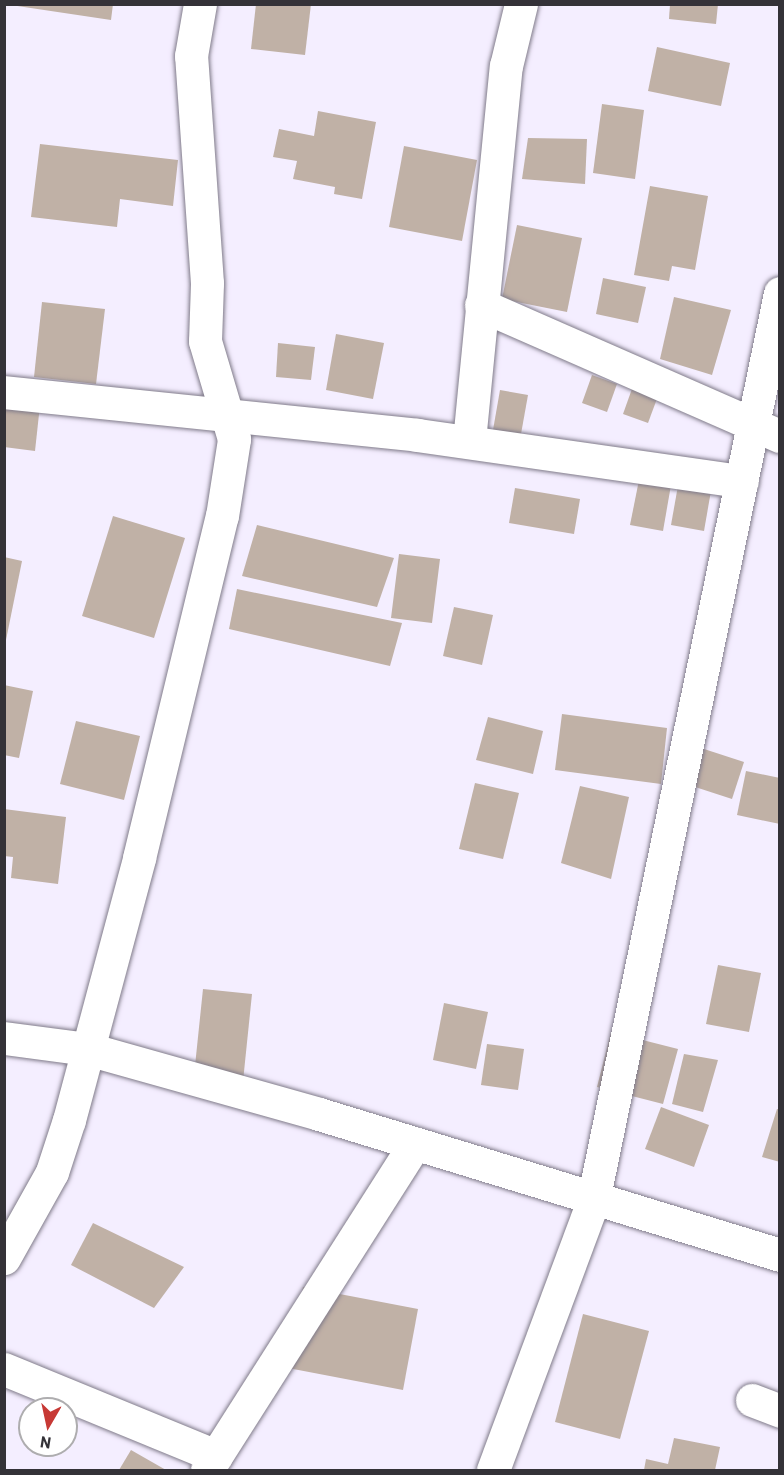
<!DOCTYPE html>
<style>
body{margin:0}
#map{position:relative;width:784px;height:1475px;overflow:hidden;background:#f4eeff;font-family:Barlow,sans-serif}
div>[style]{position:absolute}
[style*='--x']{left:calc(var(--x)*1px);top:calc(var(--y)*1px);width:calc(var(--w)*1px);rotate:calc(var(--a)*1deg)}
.building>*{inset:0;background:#c0b1a6}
.roads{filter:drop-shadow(0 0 2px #807b8a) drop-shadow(0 0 2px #807b8a)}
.minor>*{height:33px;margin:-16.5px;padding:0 16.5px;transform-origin:16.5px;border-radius:16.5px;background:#fff}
span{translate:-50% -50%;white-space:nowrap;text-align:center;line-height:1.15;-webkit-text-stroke:6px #fff;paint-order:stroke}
.frame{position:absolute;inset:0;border:6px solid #343238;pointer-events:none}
.north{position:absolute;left:18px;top:1397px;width:60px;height:60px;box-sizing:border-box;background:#fff;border:2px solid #aeadaf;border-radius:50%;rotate:189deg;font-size:16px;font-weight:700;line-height:24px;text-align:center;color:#343238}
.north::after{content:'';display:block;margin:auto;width:21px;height:27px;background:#c73935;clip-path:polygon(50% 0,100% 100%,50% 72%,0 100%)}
</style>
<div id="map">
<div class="building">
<div style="clip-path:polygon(4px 4px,113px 4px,111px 20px)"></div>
<div style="clip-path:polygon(256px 4px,311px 4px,305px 55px,251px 49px)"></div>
<div style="clip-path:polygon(670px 4px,718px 4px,716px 24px,669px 19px)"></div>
<div style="clip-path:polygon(657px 47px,730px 63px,721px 106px,648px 91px)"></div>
<div style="clip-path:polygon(602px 104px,644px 110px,635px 179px,593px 173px)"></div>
<div style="clip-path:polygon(318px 111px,376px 122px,362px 199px,334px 194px,335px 187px,293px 179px,297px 161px,273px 157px,279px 129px,314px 136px)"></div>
<div style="clip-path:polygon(528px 138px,587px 139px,585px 184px,522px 179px)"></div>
<div style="clip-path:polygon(40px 144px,178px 160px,173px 206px,120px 199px,117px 227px,31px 217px)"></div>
<div style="clip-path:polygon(404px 146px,477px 160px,462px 241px,389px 227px)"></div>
<div style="clip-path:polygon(650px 186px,708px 196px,695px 270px,672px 266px,669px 281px,634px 275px)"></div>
<div style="clip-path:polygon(517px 225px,582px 238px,567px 312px,502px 299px)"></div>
<div style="clip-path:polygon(603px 278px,646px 287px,638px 323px,596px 314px)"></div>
<div style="clip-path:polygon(674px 297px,731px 310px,712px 375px,660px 359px)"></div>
<div style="clip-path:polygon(42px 302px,105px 309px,96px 384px,34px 377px)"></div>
<div style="clip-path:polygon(336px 334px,384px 343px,373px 399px,326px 390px)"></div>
<div style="clip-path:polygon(278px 343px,315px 347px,311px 380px,276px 377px)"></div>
<div style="clip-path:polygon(592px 375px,617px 384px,607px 412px,582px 403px)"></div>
<div style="clip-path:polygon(633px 386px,658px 396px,648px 423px,623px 414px)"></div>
<div style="clip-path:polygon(500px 390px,528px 395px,521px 434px,493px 430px)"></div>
<div style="clip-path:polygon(4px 400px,40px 405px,35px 451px,4px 447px)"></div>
<div style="clip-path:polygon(639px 480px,671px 485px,663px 531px,630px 525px)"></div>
<div style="clip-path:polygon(679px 480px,712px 485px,704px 531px,671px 525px)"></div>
<div style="clip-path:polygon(515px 488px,580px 499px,574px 534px,509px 523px)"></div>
<div style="clip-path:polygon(113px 516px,185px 538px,154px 638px,82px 616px)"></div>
<div style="clip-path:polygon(257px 525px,394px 558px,377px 607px,242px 576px)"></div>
<div style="clip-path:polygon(399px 554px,440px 559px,432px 623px,391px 618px)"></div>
<div style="clip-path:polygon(4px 557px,22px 561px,6px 640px,4px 640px)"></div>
<div style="clip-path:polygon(237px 589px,402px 623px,390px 666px,229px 629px)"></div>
<div style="clip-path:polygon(454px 607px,493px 615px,482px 665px,443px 656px)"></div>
<div style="clip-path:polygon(4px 685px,33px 691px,19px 758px,4px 755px)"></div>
<div style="clip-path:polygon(562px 714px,667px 728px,661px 784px,555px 770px)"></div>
<div style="clip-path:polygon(488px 717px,543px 731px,533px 774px,476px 760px)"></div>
<div style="clip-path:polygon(76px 721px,140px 736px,124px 800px,60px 784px)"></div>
<div style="clip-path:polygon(701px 748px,744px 762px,732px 799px,689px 785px)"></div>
<div style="clip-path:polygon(746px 771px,780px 778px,780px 824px,737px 815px)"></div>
<div style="clip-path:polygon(475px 783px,519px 793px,503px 859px,459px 849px)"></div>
<div style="clip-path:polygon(580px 786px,629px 797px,611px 879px,561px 863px)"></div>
<div style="clip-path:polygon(4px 809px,66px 817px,58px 884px,11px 878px,13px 857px,4px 856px)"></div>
<div style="clip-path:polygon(718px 965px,761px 973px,749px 1032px,706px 1024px)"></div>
<div style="clip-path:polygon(203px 989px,252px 994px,242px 1091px,193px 1085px)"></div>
<div style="clip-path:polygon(444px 1003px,488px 1012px,476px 1069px,433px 1060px)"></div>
<div style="clip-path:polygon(611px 1032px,678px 1049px,663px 1104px,597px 1087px)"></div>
<div style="clip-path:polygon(487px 1044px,524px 1049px,518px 1090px,481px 1085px)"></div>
<div style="clip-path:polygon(684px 1054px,718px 1060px,703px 1112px,672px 1104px)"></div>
<div style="clip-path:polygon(661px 1107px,709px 1125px,694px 1167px,645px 1149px)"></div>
<div style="clip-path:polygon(777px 1109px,780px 1110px,780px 1162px,762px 1157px)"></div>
<div style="clip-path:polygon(93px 1223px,184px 1267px,154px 1308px,71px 1265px)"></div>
<div style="clip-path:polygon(303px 1287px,418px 1309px,403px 1390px,288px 1368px)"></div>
<div style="clip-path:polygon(583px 1314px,649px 1331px,620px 1439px,555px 1422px)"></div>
<div style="clip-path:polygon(674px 1438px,720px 1447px,715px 1470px,644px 1470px,646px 1459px,668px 1464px)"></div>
<div style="clip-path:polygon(131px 1450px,166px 1470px,119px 1470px)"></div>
</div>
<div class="roads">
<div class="minor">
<div style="--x:481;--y:305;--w:326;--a:23.7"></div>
<div style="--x:4;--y:392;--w:415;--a:5.9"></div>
<div style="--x:417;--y:435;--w:328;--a:8.1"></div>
<div style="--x:469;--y:441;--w:377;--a:-84.4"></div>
<div style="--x:506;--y:66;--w:64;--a:-76.4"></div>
<div style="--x:4;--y:1038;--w:85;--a:7.5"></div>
<div style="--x:88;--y:1049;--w:240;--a:15.7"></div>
<div style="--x:319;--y:1114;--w:482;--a:17"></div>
<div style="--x:4;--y:1258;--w:98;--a:-60.8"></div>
<div style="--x:52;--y:1172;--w:55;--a:-71.9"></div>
<div style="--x:69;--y:1120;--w:271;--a:-75"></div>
<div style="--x:139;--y:858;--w:352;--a:-76.4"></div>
<div style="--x:222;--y:516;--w:78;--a:-81.1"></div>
<div style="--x:234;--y:439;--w:102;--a:-106.5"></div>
<div style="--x:205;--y:341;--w:58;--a:-88"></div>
<div style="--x:207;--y:283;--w:228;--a:-94"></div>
<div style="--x:191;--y:56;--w:53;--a:-80.2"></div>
<div style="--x:4;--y:1369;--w:229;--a:22.3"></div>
<div style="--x:752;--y:1400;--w:30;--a:21"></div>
<div style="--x:207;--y:1470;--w:387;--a:-57.5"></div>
<div style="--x:493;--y:1470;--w:287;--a:-69.6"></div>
<div style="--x:593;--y:1201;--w:927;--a:-78.36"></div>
</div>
</div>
<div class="frame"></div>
<div class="north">N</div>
</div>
